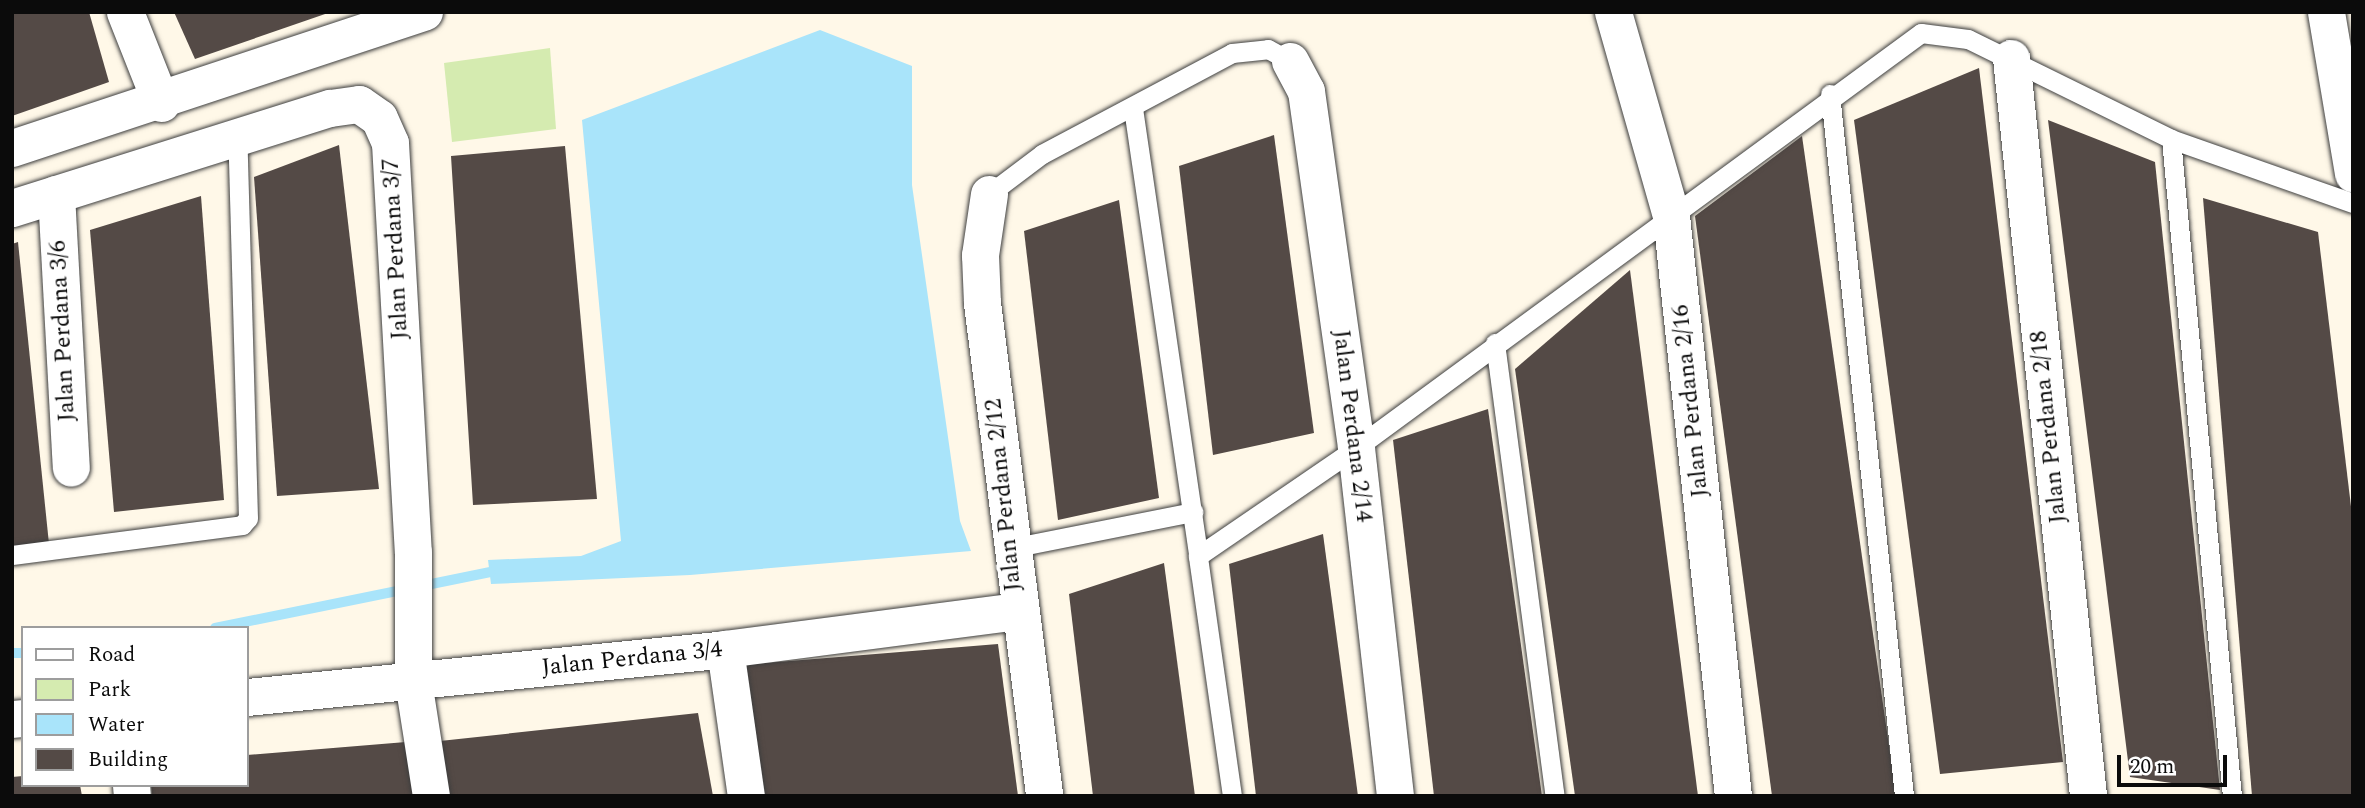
<!DOCTYPE html>
<style>
body{margin:0}
#map{position:relative;width:2365px;height:808px;overflow:hidden;background:#fff8e8;font-family:Spectral,serif}
div>[style]{position:absolute}
[style*='--x']{left:calc(var(--x)*1px);top:calc(var(--y)*1px);width:calc(var(--w)*1px);rotate:calc(var(--a)*1deg)}
.green>*{inset:0;background:#d5ebb0}
.water>*{inset:0;background:#a9e4fa}
.stream>*{height:10px;margin:-5px;padding:0 5px;transform-origin:5px;border-radius:5px;background:#a9e4fa}
.building>*{inset:0;background:#544a46}
.roads{filter:drop-shadow(0 0 2px #3e3e3e) drop-shadow(0 0 2px #3e3e3e)}
.service>*{height:19px;margin:-9.5px;padding:0 9.5px;transform-origin:9.5px;border-radius:9.5px;background:#fff}
.minor>*{height:37px;margin:-18.5px;padding:0 18.5px;transform-origin:18.5px;border-radius:18.5px;background:#fff}
span{translate:-50% -50%;white-space:nowrap;text-align:center;line-height:1.15;-webkit-text-stroke:7px #fff;paint-order:stroke}
.street-label{font-size:24px;color:#0b0b0b}
.frame{position:absolute;inset:0;border:14px solid #0b0b0b;pointer-events:none}
.legend{position:absolute;left:21px;top:626px;width:228px;height:161px;box-sizing:border-box;background:#fff;border:2px solid #9d9d9d;margin:0;padding:9px 12px;list-style:none;font-size:21px;color:#0b0b0b}
.legend li{display:flex;align-items:center;gap:14px;height:35px}
.legend b{width:35px;border:2px solid #9d9d9d}
.scale{position:absolute;left:2117px;top:755px;width:110px;height:32px;box-sizing:border-box;border:4px solid #0b0b0b;border-top:0;padding-left:9px;font-size:21px;line-height:24px;white-space:nowrap;color:#0b0b0b;-webkit-text-stroke:5px #fff;paint-order:stroke}
</style>
<div id="map">
<div class="green">
<div style="clip-path:polygon(550px 48px,556px 129px,452px 142px,444px 63px)"></div>
</div>
<div class="water">
<div style="clip-path:polygon(820px 30px,912px 66px,912px 185px,960px 521px,971px 551px,690px 575px,491px 584px,488px 560px,581px 556px,621px 541px,582px 120px)"></div>
</div>
<div class="stream">
<div style="--x:215;--y:628;--w:281;--a:-11.5"></div>
<div style="--x:12;--y:653;--w:11;--a:0"></div>
</div>
<div class="building">
<div style="clip-path:polygon(12px 12px,89px 12px,109px 82px,12px 116px)"></div>
<div style="clip-path:polygon(174px 12px,328px 12px,328px 13px,195px 59px)"></div>
<div style="clip-path:polygon(1979px 68px,2063px 762px,1940px 774px,1854px 120px)"></div>
<div style="clip-path:polygon(2048px 120px,2155px 162px,2220px 790px,2130px 777px)"></div>
<div style="clip-path:polygon(1274px 135px,1314px 433px,1213px 455px,1179px 166px)"></div>
<div style="clip-path:polygon(1802px 136px,1896px 795px,1772px 796px,1695px 216px)"></div>
<div style="clip-path:polygon(339px 145px,379px 489px,277px 496px,254px 177px)"></div>
<div style="clip-path:polygon(565px 146px,597px 499px,473px 505px,451px 156px)"></div>
<div style="clip-path:polygon(201px 196px,224px 500px,114px 512px,90px 230px)"></div>
<div style="clip-path:polygon(2203px 198px,2318px 232px,2353px 523px,2353px 796px,2252px 796px)"></div>
<div style="clip-path:polygon(1119px 200px,1159px 498px,1058px 520px,1024px 231px)"></div>
<div style="clip-path:polygon(18px 242px,49px 544px,12px 549px,12px 244px)"></div>
<div style="clip-path:polygon(1630px 270px,1698px 796px,1575px 796px,1515px 369px)"></div>
<div style="clip-path:polygon(1488px 409px,1542px 796px,1434px 796px,1393px 440px)"></div>
<div style="clip-path:polygon(1323px 534px,1358px 796px,1256px 796px,1229px 564px)"></div>
<div style="clip-path:polygon(1164px 563px,1195px 796px,1093px 796px,1069px 594px)"></div>
<div style="clip-path:polygon(998px 644px,1018px 796px,762px 796px,739px 665px)"></div>
<div style="clip-path:polygon(698px 713px,713px 796px,448px 796px,440px 741px)"></div>
<div style="clip-path:polygon(406px 742px,415px 796px,152px 796px,151px 785px,247px 785px,247px 755px)"></div>
<div style="clip-path:polygon(23px 776px,23px 785px,80px 785px,82px 796px,12px 796px,12px 777px)"></div>
</div>
<div class="roads">
<div class="service">
<div style="--x:1830;--y:94;--w:706;--a:83.98"></div>
<div style="--x:1133;--y:108;--w:453;--a:81.7"></div>
<div style="--x:2171;--y:139;--w:660;--a:84.7"></div>
<div style="--x:989;--y:194;--w:66;--a:-37"></div>
<div style="--x:1042;--y:154;--w:215;--a:-28"></div>
<div style="--x:1232;--y:53;--w:36;--a:-6"></div>
<div style="--x:1268;--y:49;--w:25;--a:29"></div>
<div style="--x:1495;--y:343;--w:457;--a:82.5"></div>
<div style="--x:1011;--y:548;--w:186;--a:-11.2"></div>
<div style="--x:12;--y:555;--w:232;--a:-7.4"></div>
<div style="--x:242;--y:525;--w:9;--a:-49"></div>
<div style="--x:248;--y:518;--w:382;--a:-91.6"></div>
<div style="--x:1232;--y:796;--w:242;--a:-98.1"></div>
<div style="--x:1198;--y:556;--w:191;--a:-34.4"></div>
<div style="--x:1356;--y:448;--w:701;--a:-36.3"></div>
<div style="--x:1921;--y:33;--w:47;--a:7.3"></div>
<div style="--x:1968;--y:39;--w:226;--a:26.2"></div>
<div style="--x:2171;--y:139;--w:193;--a:19.4"></div>
</div>
<div class="minor">
<div style="--x:125;--y:12;--w:98;--a:68.4"></div>
<div style="--x:1613;--y:12;--w:212;--a:74.1"></div>
<div style="--x:1671;--y:216;--w:583;--a:83.9"></div>
<div style="--x:2326;--y:12;--w:164;--a:80.5"></div>
<div style="--x:2011;--y:58;--w:742;--a:84.04"></div>
<div style="--x:1290;--y:61;--w:34;--a:62"></div>
<div style="--x:1306;--y:91;--w:360;--a:82"></div>
<div style="--x:1356;--y:448;--w:350;--a:83.6"></div>
<div style="--x:12;--y:148;--w:434;--a:-18.3"></div>
<div style="--x:56;--y:194;--w:274;--a:86.9"></div>
<div style="--x:989;--y:194;--w:62;--a:98.4"></div>
<div style="--x:980;--y:255;--w:48;--a:87.6"></div>
<div style="--x:982;--y:303;--w:497;--a:82.8"></div>
<div style="--x:12;--y:208;--w:333;--a:-17.5"></div>
<div style="--x:330;--y:108;--w:29;--a:-8"></div>
<div style="--x:359;--y:104;--w:24;--a:35"></div>
<div style="--x:379;--y:118;--w:27;--a:66"></div>
<div style="--x:390;--y:143;--w:410;--a:86.8"></div>
<div style="--x:413;--y:552;--w:129;--a:90"></div>
<div style="--x:413;--y:681;--w:116;--a:81.1"></div>
<div style="--x:725;--y:649;--w:148;--a:81.9"></div>
<div style="--x:247;--y:697;--w:480;--a:-5.7"></div>
<div style="--x:725;--y:649;--w:293;--a:-7.4"></div>
<div style="--x:12;--y:719;--w:11;--a:-5"></div>
<div style="--x:131;--y:785;--w:11;--a:85"></div>
</div>
</div>
<div class="street-label">
<span style="left:396px;top:249px;rotate:-93deg">Jalan Perdana 3/7</span>
<span style="left:63px;top:331px;rotate:-93deg">Jalan Perdana 3/6</span>
<span style="left:1691px;top:401px;rotate:-96deg">Jalan Perdana 2/16</span>
<span style="left:1352px;top:426px;rotate:83deg">Jalan Perdana 2/14</span>
<span style="left:2049px;top:427px;rotate:-96deg">Jalan Perdana 2/18</span>
<span style="left:1004px;top:495px;rotate:-96deg">Jalan Perdana 2/12</span>
<span style="left:632px;top:659px;rotate:-6deg">Jalan Perdana 3/4</span>
</div>
<div class="frame"></div>
<ul class="legend">
<li><b style="height:9px;background:#fff"></b>Road</li>
<li><b style="height:19px;background:#d5ebb0"></b>Park</li>
<li><b style="height:19px;background:#a9e4fa"></b>Water</li>
<li><b style="height:19px;background:#544a46"></b>Building</li>
</ul>
<div class="scale">20 m</div>
</div>
